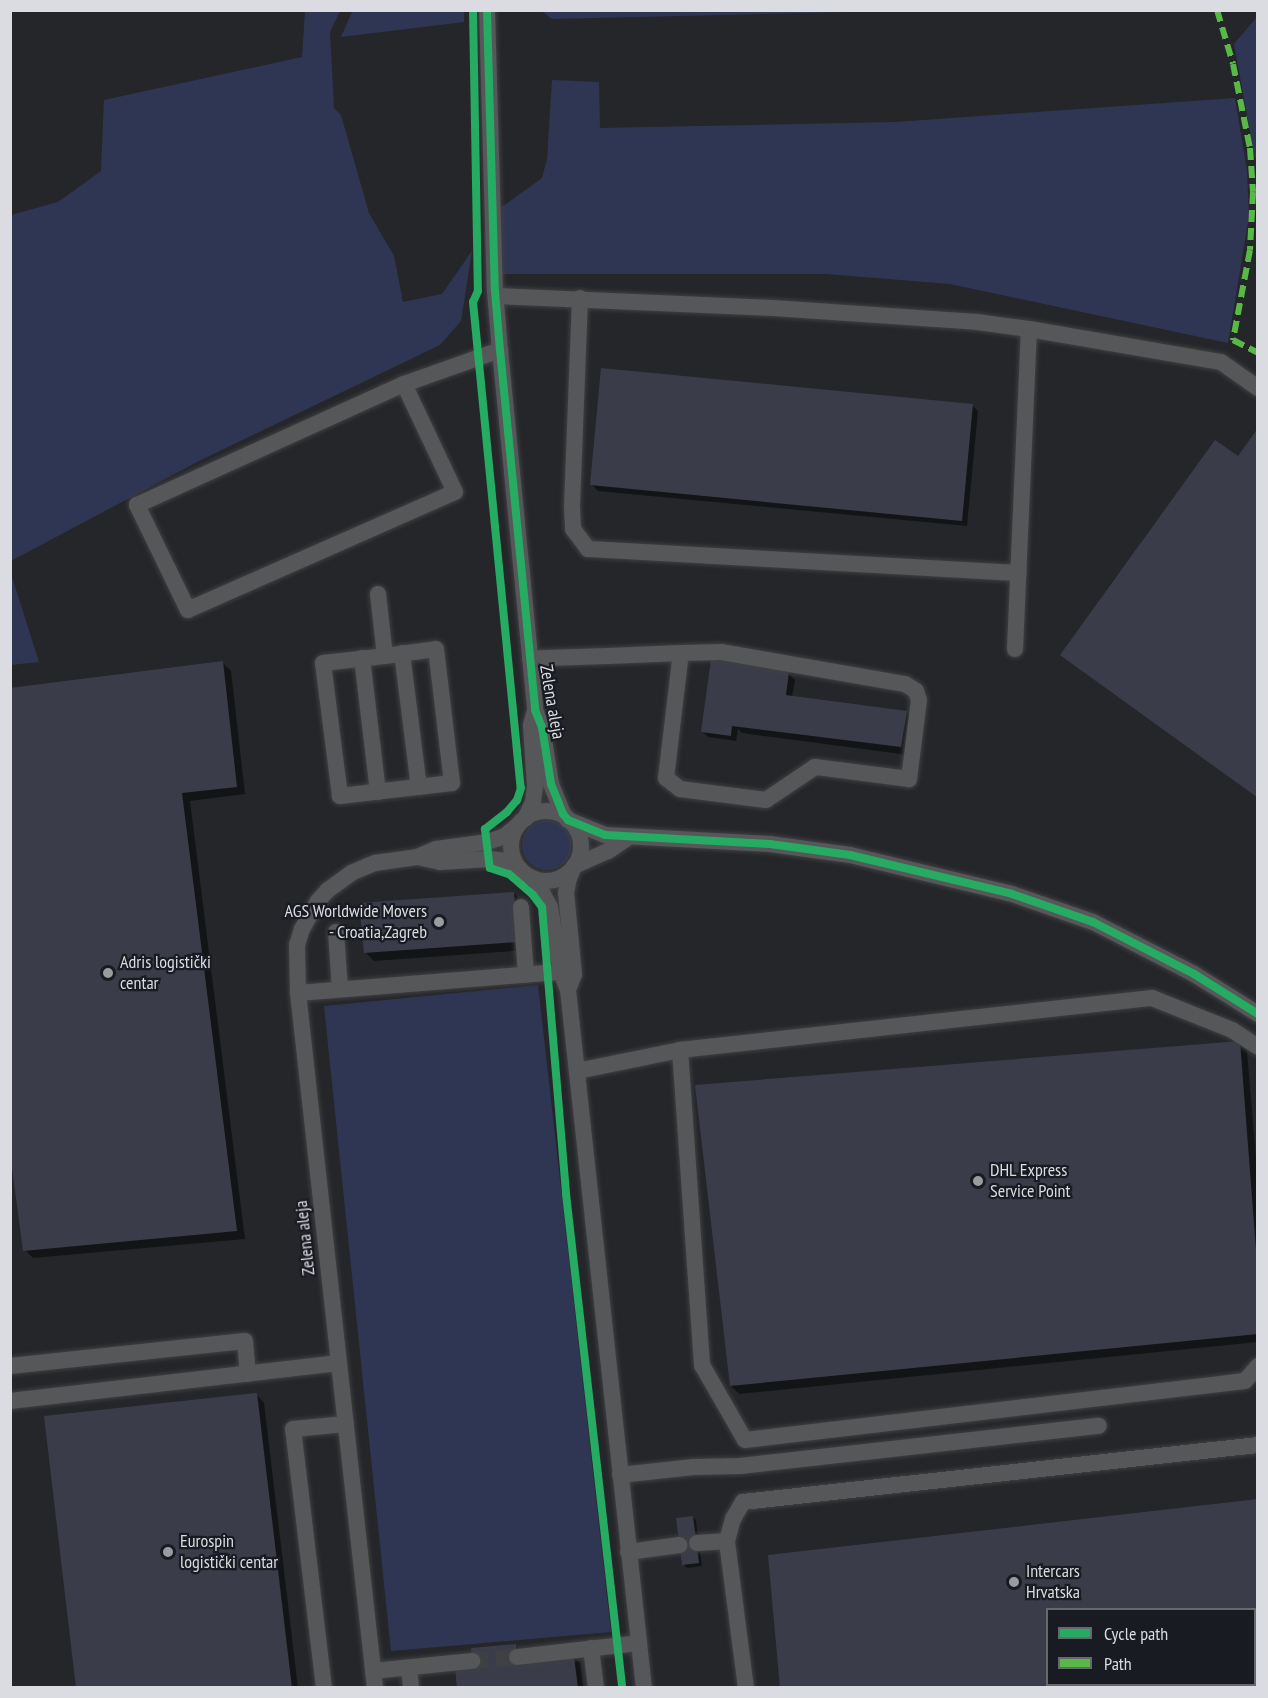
<!DOCTYPE html>
<meta charset="utf-8">
<style>
body{margin:0}
#map{position:relative;width:1268px;height:1698px;overflow:hidden;background:#25262a;font-family:"PT Sans Narrow",sans-serif}
div>[style]{position:absolute}
[style*='--x']{left:calc(var(--x)*1px);top:calc(var(--y)*1px);width:calc(var(--w)*1px);rotate:calc(var(--a)*1deg)}
.green>*{inset:0;background:#2f3653}
.round{border-radius:50%}
.shadow>*{inset:0;background:#0007}
.building>*{inset:0;background:#3a3d49}
.minor-tunnel>*{height:16px;margin-top:-8px;transform-origin:0;background:repeating-linear-gradient(90deg,#404145 0 16px,transparent 0 24px)}
.roads{filter:drop-shadow(0 0 2px #404043) drop-shadow(0 0 2px #404043)}
.minor>*{height:16px;margin:-8px;padding:0 8px;transform-origin:8px;border-radius:8px;background:#565759}
.minor>.ring{margin:-8px;padding:0;box-sizing:content-box;background:none;border:16px solid #565759;border-radius:50%}
.quiet>*{height:6px;margin-top:-3px;transform-origin:0;background:repeating-linear-gradient(90deg,#58b947 0 12px,transparent 0 18px)}
.cycleway>*{height:8px;margin:-4px;padding:0 4px;transform-origin:4px;border-radius:4px;background:#26ab63}
.dots>*{width:16px;height:16px;translate:-50% -50%;box-sizing:border-box;border:3px solid #191b22;border-radius:50%}
span{translate:-50% -50%;white-space:nowrap;text-align:center;line-height:1.15;-webkit-text-stroke:4.5px #191b22;paint-order:stroke}
.street-label{font-size:18px;color:#dbdce1}
.poi-label{font-size:18px;color:#dbdce1}
.right{translate:-100% -50%;text-align:right}
.left{translate:0 -50%;text-align:left}
.frame{position:absolute;inset:0;border:12px solid #dbdce1;pointer-events:none}
.legend{position:absolute;left:1046px;top:1608px;width:210px;height:78px;box-sizing:border-box;background:#191b22;border:2px solid #67686e;margin:0;padding:8px 10px;list-style:none;font-size:18px;color:#dbdce1}
.legend li{display:flex;align-items:center;gap:12px;height:30px}
.legend b{width:30px;border:2px solid #67686e}
</style>
<div id="map">
<div class="green">
<div style="clip-path:polygon(353px 10px,464px 11px,464px 22px,341px 37px)"></div>
<div style="clip-path:polygon(305px 11px,340px 11px,330px 32px,334px 108px,341px 115px,369px 213px,394px 256px,403px 302px,442px 294px,472px 251px,461px 321px,440px 345px,199px 461px,11px 561px,11px 215px,58px 202px,101px 171px,104px 100px,302px 57px)"></div>
<div style="clip-path:polygon(542px 11px,888px 11px,552px 19px)"></div>
<div style="clip-path:polygon(1257px 17px,1258px 155px,1255px 159px,1234px 44px)"></div>
<div style="clip-path:polygon(552px 80px,599px 82px,600px 128px,896px 122px,1235px 98px,1247px 171px,1249px 216px,1228px 343px,950px 284px,826px 274px,502px 274px,499px 209px,542px 178px,547px 159px)"></div>
<div style="clip-path:polygon(10px 574px,11px 574px,39px 662px,11px 665px)"></div>
<div class="round" style="left:522px;top:820px;width:50px;height:50px"></div>
<div style="clip-path:polygon(538px 985px,611px 1632px,391px 1651px,324px 1006px)"></div>
</div>
<div class="shadow">
<div style="clip-path:polygon(972px 405px,978px 411px,967px 526px,598px 491px,592px 485px)"></div>
<div style="clip-path:polygon(1258px 431px,1258px 798px,1062px 655px,1243px 462px)"></div>
<div style="clip-path:polygon(222px 662px,231px 671px,245px 794px,190px 801px,245px 1239px,33px 1258px,25px 1250px)"></div>
<div style="clip-path:polygon(788px 673px,795px 680px,792px 697px,906px 712px,914px 720px,909px 755px,742px 733px,738px 729px,736px 741px,708px 737px,702px 731px)"></div>
<div style="clip-path:polygon(514px 893px,522px 902px,526px 950px,374px 961px,365px 952px)"></div>
<div style="clip-path:polygon(1239px 1042px,1247px 1051px,1258px 1183px,1258px 1342px,739px 1394px,731px 1386px)"></div>
<div style="clip-path:polygon(256px 1394px,264px 1403px,298px 1688px,77px 1688px)"></div>
<div style="clip-path:polygon(693px 1517px,696px 1521px,702px 1566px,687px 1568px,684px 1565px)"></div>
<div style="clip-path:polygon(515px 1645px,521px 1651px,574px 1657px,580px 1663px,583px 1688px,458px 1688px)"></div>
</div>
<div class="building">
<div style="clip-path:polygon(601px 368px,973px 404px,962px 521px,590px 485px)"></div>
<div style="clip-path:polygon(1258px 428px,1258px 798px,1060px 655px,1215px 440px,1238px 456px)"></div>
<div style="clip-path:polygon(711px 659px,789px 672px,786px 695px,907px 711px,901px 747px,732px 726px,731px 736px,701px 732px)"></div>
<div style="clip-path:polygon(223px 661px,237px 787px,182px 793px,237px 1231px,23px 1251px,10px 1153px,10px 688px)"></div>
<div style="clip-path:polygon(514px 892px,518px 942px,364px 953px,359px 903px)"></div>
<div style="clip-path:polygon(1240px 1041px,1258px 1276px,1258px 1334px,730px 1386px,695px 1085px)"></div>
<div style="clip-path:polygon(257px 1393px,292px 1688px,76px 1688px,44px 1416px)"></div>
<div style="clip-path:polygon(evenodd,1258px 1499px,1258px 1688px,780px 1688px,768px 1555px,1258px 1499px,1048px 1610px,1254px 1610px,1254px 1684px,1048px 1684px,1048px 1610px)"></div>
<div style="clip-path:polygon(693px 1516px,699px 1563px,682px 1565px,676px 1518px)"></div>
<div style="clip-path:polygon(516px 1644px,517px 1660px,574px 1656px,578px 1688px,457px 1688px,455px 1668px,473px 1666px,471px 1648px)"></div>
</div>
<div class="minor-tunnel">
<div style="--x:472;--y:1661;--w:45;--a:-5.1"></div>
</div>
<div class="roads">
<div class="minor">
<div style="--x:487;--y:10;--w:281;--a:88.4"></div>
<div style="--x:495;--y:291;--w:59;--a:85.2"></div>
<div style="--x:500;--y:350;--w:362;--a:84.4"></div>
<div style="--x:535;--y:710;--w:18;--a:68"></div>
<div style="--x:542;--y:727;--w:58;--a:81"></div>
<div style="--x:551;--y:784;--w:32;--a:68"></div>
<div style="--x:563;--y:814;--w:8;--a:50"></div>
<div style="--x:568;--y:820;--w:40;--a:22"></div>
<div style="--x:605;--y:835;--w:165;--a:3.1"></div>
<div style="--x:770;--y:844;--w:81;--a:7.8"></div>
<div style="--x:850;--y:855;--w:167;--a:13.5"></div>
<div style="--x:1012;--y:894;--w:86;--a:19.1"></div>
<div style="--x:1093;--y:922;--w:114;--a:27.2"></div>
<div style="--x:1194;--y:974;--w:75;--a:32"></div>
<div style="--x:496;--y:296;--w:277;--a:2.5"></div>
<div style="--x:773;--y:308;--w:204;--a:3.9"></div>
<div style="--x:977;--y:322;--w:52;--a:7.7"></div>
<div style="--x:580;--y:298;--w:209;--a:92.2"></div>
<div style="--x:572;--y:507;--w:22;--a:87"></div>
<div style="--x:573;--y:529;--w:25;--a:53"></div>
<div style="--x:588;--y:549;--w:431;--a:3.2"></div>
<div style="--x:404;--y:384;--w:119;--a:64.7"></div>
<div style="--x:455;--y:492;--w:292;--a:156.2"></div>
<div style="--x:188;--y:610;--w:117;--a:-115.9"></div>
<div style="--x:137;--y:505;--w:293;--a:-24.4"></div>
<div style="--x:404;--y:384;--w:102;--a:-19.5"></div>
<div style="--x:378;--y:594;--w:62;--a:83.6"></div>
<div style="--x:385;--y:656;--w:51;--a:-7.8"></div>
<div style="--x:436;--y:649;--w:135;--a:83.2"></div>
<div style="--x:452;--y:783;--w:113;--a:173.4"></div>
<div style="--x:340;--y:796;--w:134;--a:-97.3"></div>
<div style="--x:323;--y:663;--w:62;--a:-6.4"></div>
<div style="--x:1015;--y:649;--w:320;--a:-87.5"></div>
<div style="--x:1029;--y:329;--w:195;--a:9.8"></div>
<div style="--x:1221;--y:362;--w:45;--a:35.1"></div>
<div style="--x:402;--y:653;--w:135;--a:82.8"></div>
<div style="--x:362;--y:658;--w:135;--a:83.2"></div>
<div style="--x:530;--y:659;--w:16;--a:-4"></div>
<div style="--x:546;--y:658;--w:62;--a:-1.8"></div>
<div style="--x:608;--y:656;--w:73;--a:-2.4"></div>
<div style="--x:681;--y:653;--w:40;--a:-1.4"></div>
<div style="--x:721;--y:652;--w:187;--a:9.9"></div>
<div style="--x:905;--y:684;--w:13;--a:32"></div>
<div style="--x:916;--y:691;--w:9;--a:72"></div>
<div style="--x:919;--y:700;--w:80;--a:97.2"></div>
<div style="--x:909;--y:779;--w:95;--a:-172.7"></div>
<div style="--x:815;--y:767;--w:59;--a:146"></div>
<div style="--x:766;--y:800;--w:87;--a:-172.7"></div>
<div style="--x:680;--y:789;--w:18;--a:-142"></div>
<div style="--x:666;--y:778;--w:126;--a:-83.2"></div>
<div class="ring" style="left:511px;top:811px;width:54px;height:54px"></div>
<div style="--x:525;--y:819;--w:19;--a:-65"></div>
<div style="--x:533;--y:802;--w:16;--a:-83"></div>
<div style="--x:535;--y:786;--w:61;--a:-93.8"></div>
<div style="--x:531;--y:725;--w:11;--a:-75"></div>
<div style="--x:417;--y:857;--w:24;--a:12"></div>
<div style="--x:440;--y:862;--w:50;--a:-3.4"></div>
<div style="--x:490;--y:859;--w:16;--a:7"></div>
<div style="--x:506;--y:861;--w:15;--a:28"></div>
<div style="--x:535;--y:879;--w:32;--a:62"></div>
<div style="--x:550;--y:907;--w:66;--a:80.4"></div>
<div style="--x:561;--y:972;--w:19;--a:69"></div>
<div style="--x:568;--y:990;--w:702;--a:83.79"></div>
<div style="--x:521;--y:907;--w:68;--a:85.8"></div>
<div style="--x:336;--y:932;--w:57;--a:86"></div>
<div style="--x:568;--y:990;--w:17;--a:-69"></div>
<div style="--x:574;--y:974;--w:81;--a:-95.6"></div>
<div style="--x:566;--y:893;--w:15;--a:-79"></div>
<div style="--x:569;--y:878;--w:13;--a:-67"></div>
<div style="--x:574;--y:866;--w:37;--a:-24"></div>
<div style="--x:608;--y:851;--w:25;--a:-34"></div>
<div style="--x:298;--y:993;--w:264;--a:-4.6"></div>
<div style="--x:680;--y:1050;--w:316;--a:86"></div>
<div style="--x:702;--y:1365;--w:86;--a:60.2"></div>
<div style="--x:745;--y:1440;--w:503;--a:-6.73"></div>
<div style="--x:1245;--y:1381;--w:20;--a:-49"></div>
<div style="--x:577;--y:1071;--w:105;--a:-11.5"></div>
<div style="--x:680;--y:1050;--w:475;--a:-6.3"></div>
<div style="--x:1152;--y:998;--w:86;--a:21.8"></div>
<div style="--x:1232;--y:1030;--w:31;--a:33"></div>
<div style="--x:10;--y:1366;--w:236;--a:-6.1"></div>
<div style="--x:245;--y:1341;--w:33;--a:85"></div>
<div style="--x:10;--y:1401;--w:331;--a:-6.6"></div>
<div style="--x:620;--y:1475;--w:74;--a:-6.2"></div>
<div style="--x:694;--y:1467;--w:46;--a:-1.2"></div>
<div style="--x:740;--y:1466;--w:361;--a:-6.4"></div>
<div style="--x:697;--y:1543;--w:30;--a:-4"></div>
<div style="--x:628;--y:1552;--w:52;--a:-7.7"></div>
<div style="--x:591;--y:1648;--w:40;--a:82.9"></div>
<div style="--x:517;--y:1657;--w:123;--a:-6.5"></div>
<div style="--x:409;--y:1668;--w:20;--a:84"></div>
<div style="--x:373;--y:1671;--w:100;--a:-5.8"></div>
<div style="--x:324;--y:1688;--w:261;--a:-96.8"></div>
<div style="--x:293;--y:1429;--w:53;--a:-5.4"></div>
<div style="--x:375;--y:1688;--w:699;--a:-96.32"></div>
<div style="--x:298;--y:993;--w:48;--a:-91.2"></div>
<div style="--x:297;--y:945;--w:17;--a:-73"></div>
<div style="--x:302;--y:929;--w:32;--a:-60"></div>
<div style="--x:318;--y:901;--w:15;--a:-48"></div>
<div style="--x:328;--y:890;--w:29;--a:-36"></div>
<div style="--x:351;--y:873;--w:26;--a:-23"></div>
<div style="--x:375;--y:863;--w:42;--a:-8.1"></div>
<div style="--x:417;--y:857;--w:21;--a:-23"></div>
<div style="--x:436;--y:849;--w:51;--a:-7.8"></div>
<div style="--x:487;--y:842;--w:19;--a:-18"></div>
<div style="--x:505;--y:836;--w:17;--a:-40"></div>
<div style="--x:746;--y:1688;--w:148;--a:-97.4"></div>
<div style="--x:727;--y:1541;--w:23;--a:-75"></div>
<div style="--x:733;--y:1519;--w:20;--a:-60"></div>
<div style="--x:743;--y:1502;--w:518;--a:-6.32"></div>
</div>
</div>
<div class="quiet">
<div style="--x:1217;--y:10;--w:56;--a:73.5"></div>
<div style="--x:1233;--y:64;--w:86;--a:78.6"></div>
<div style="--x:1250;--y:148;--w:44;--a:86.1"></div>
<div style="--x:1253;--y:192;--w:58;--a:93"></div>
<div style="--x:1250;--y:250;--w:92;--a:100.7"></div>
<div style="--x:1233;--y:340;--w:28;--a:27"></div>
</div>
<div class="cycleway">
<div style="--x:473;--y:10;--w:281;--a:89"></div>
<div style="--x:478;--y:291;--w:12;--a:114"></div>
<div style="--x:473;--y:302;--w:488;--a:84.4"></div>
<div style="--x:521;--y:788;--w:13;--a:108"></div>
<div style="--x:517;--y:800;--w:16;--a:130"></div>
<div style="--x:507;--y:812;--w:28;--a:142"></div>
<div style="--x:485;--y:829;--w:39;--a:83"></div>
<div style="--x:490;--y:868;--w:20;--a:18"></div>
<div style="--x:509;--y:874;--w:32;--a:41"></div>
<div style="--x:533;--y:895;--w:15;--a:53"></div>
<div style="--x:542;--y:907;--w:288;--a:85.2"></div>
<div style="--x:566;--y:1194;--w:497;--a:83.5"></div>
<div style="--x:487;--y:10;--w:281;--a:88.4"></div>
<div style="--x:495;--y:291;--w:59;--a:85.2"></div>
<div style="--x:500;--y:350;--w:362;--a:84.4"></div>
<div style="--x:535;--y:710;--w:18;--a:68"></div>
<div style="--x:542;--y:727;--w:58;--a:81"></div>
<div style="--x:551;--y:784;--w:32;--a:68"></div>
<div style="--x:563;--y:814;--w:8;--a:50"></div>
<div style="--x:568;--y:820;--w:40;--a:22"></div>
<div style="--x:605;--y:835;--w:165;--a:3.1"></div>
<div style="--x:770;--y:844;--w:81;--a:7.8"></div>
<div style="--x:850;--y:855;--w:167;--a:13.5"></div>
<div style="--x:1012;--y:894;--w:86;--a:19.1"></div>
<div style="--x:1093;--y:922;--w:114;--a:27.2"></div>
<div style="--x:1194;--y:974;--w:75;--a:32"></div>
</div>
<div class="dots">
<div style="left:439px;top:922px;background:#9b9ca1"></div>
<div style="left:108px;top:973px;background:#9b9ca1"></div>
<div style="left:978px;top:1181px;background:#9b9ca1"></div>
<div style="left:168px;top:1552px;background:#9b9ca1"></div>
<div style="left:1014px;top:1582px;background:#9b9ca1"></div>
</div>
<div class="street-label">
<span style="left:552px;top:702px;rotate:80deg">Zelena aleja</span>
<span style="left:305px;top:1238px;rotate:-96deg">Zelena aleja</span>
</div>
<div class="poi-label">
<span class="right" style="left:427px;top:922px">AGS Worldwide Movers<br>- Croatia,Zagreb</span>
<span class="left" style="left:120px;top:973px">Adris logistički<br>centar</span>
<span class="left" style="left:990px;top:1181px">DHL Express<br>Service Point</span>
<span class="left" style="left:180px;top:1552px">Eurospin<br>logistički centar</span>
<span class="left" style="left:1026px;top:1582px">Intercars<br>Hrvatska</span>
</div>
<div class="frame"></div>
<ul class="legend">
<li><b style="height:8px;background:#26ab63"></b>Cycle path</li>
<li><b style="height:8px;background:#58b947"></b>Path</li>
</ul>
</div>
